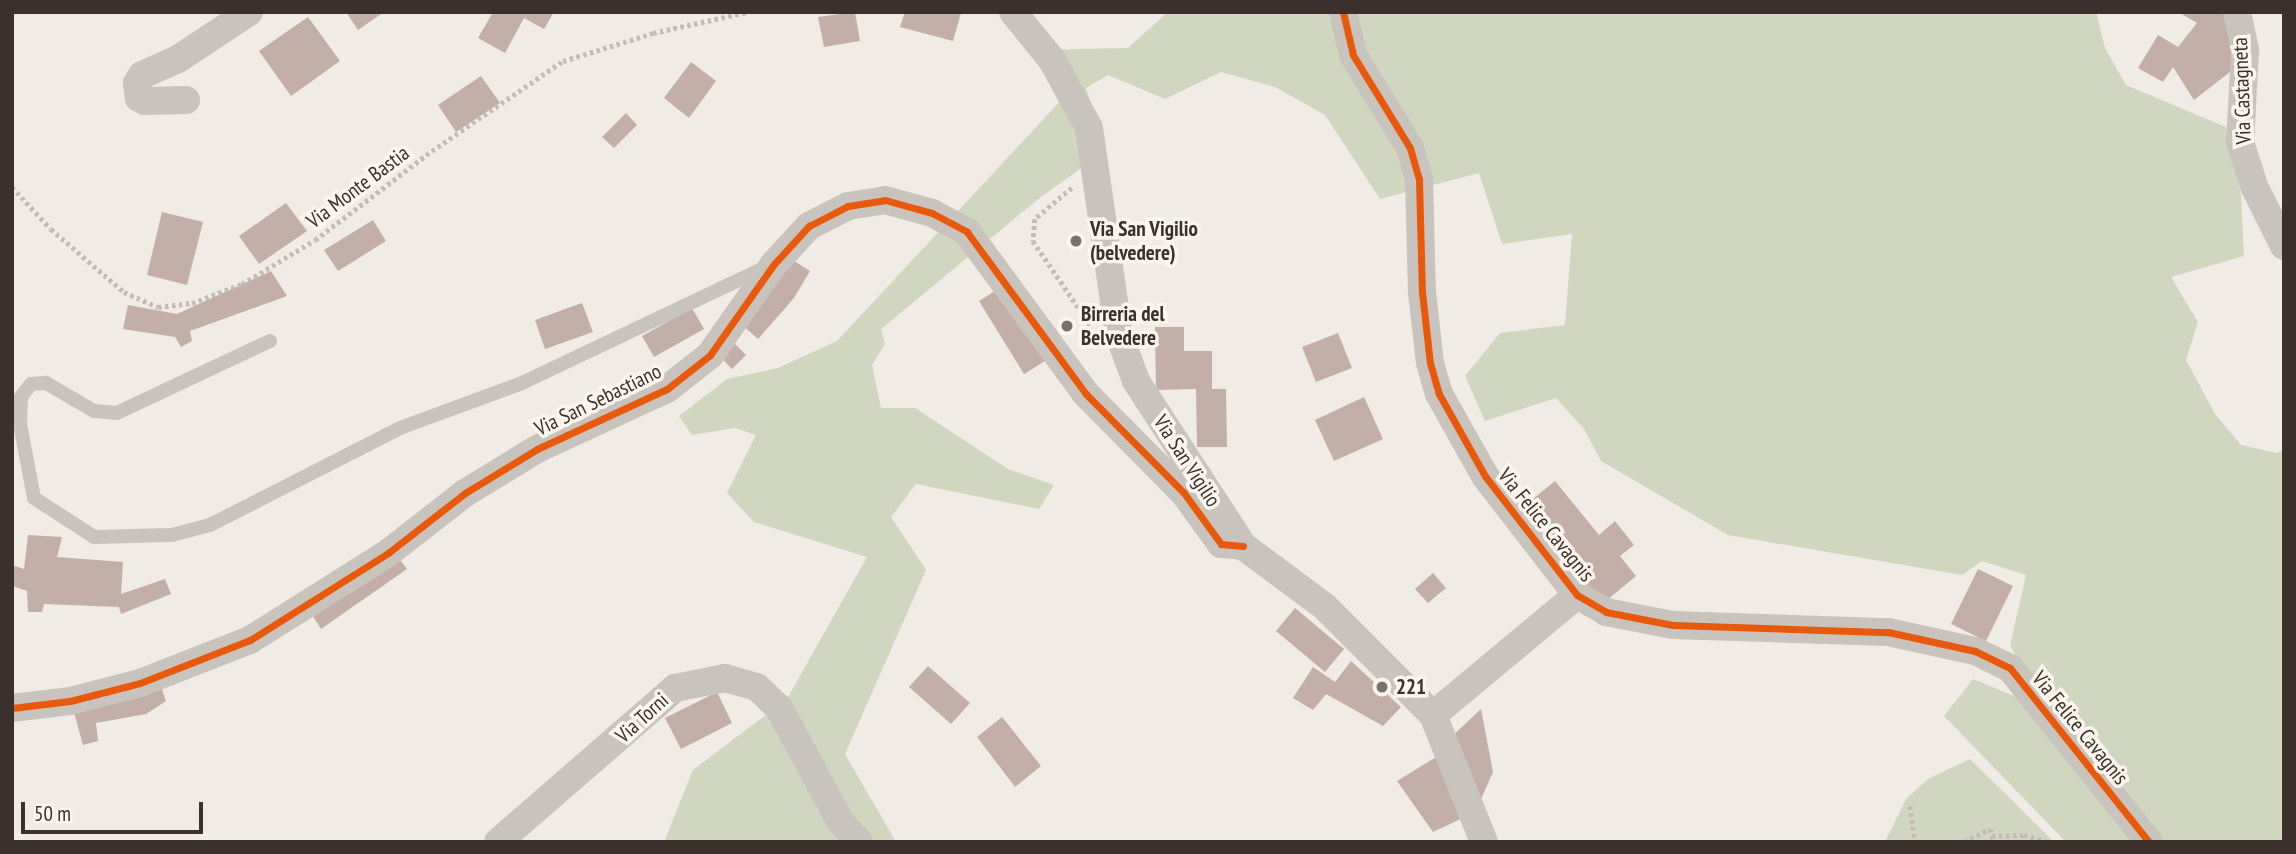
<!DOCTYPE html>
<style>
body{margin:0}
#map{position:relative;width:2296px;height:854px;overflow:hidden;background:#f0ebe5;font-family:"PT Sans Narrow",sans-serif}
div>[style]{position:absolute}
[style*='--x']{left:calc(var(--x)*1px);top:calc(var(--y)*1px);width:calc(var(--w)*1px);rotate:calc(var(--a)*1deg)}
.green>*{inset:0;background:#d1d6bf}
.building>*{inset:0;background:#c3afa7}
.path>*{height:4.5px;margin-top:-2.25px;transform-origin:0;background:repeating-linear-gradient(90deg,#c2bbb6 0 3.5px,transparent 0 7px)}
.service>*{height:14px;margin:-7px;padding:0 7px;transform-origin:7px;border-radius:7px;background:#c9c3be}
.minor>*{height:28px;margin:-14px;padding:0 14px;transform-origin:14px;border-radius:14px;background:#c9c3be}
.cycleway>*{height:7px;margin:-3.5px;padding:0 3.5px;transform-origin:3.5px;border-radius:3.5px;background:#e8590c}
.dots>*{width:19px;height:19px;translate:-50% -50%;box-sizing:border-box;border:4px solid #fbf5ee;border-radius:50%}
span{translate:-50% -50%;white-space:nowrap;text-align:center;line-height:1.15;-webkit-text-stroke:7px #fbf5ee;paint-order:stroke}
.street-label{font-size:21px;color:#3b302b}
.poi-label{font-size:21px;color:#3b302b;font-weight:700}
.left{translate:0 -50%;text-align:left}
.frame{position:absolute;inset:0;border:14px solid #3b302b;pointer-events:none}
.scale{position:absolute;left:21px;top:802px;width:182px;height:32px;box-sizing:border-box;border:4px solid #3b302b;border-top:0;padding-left:9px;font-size:21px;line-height:24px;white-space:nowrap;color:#3b302b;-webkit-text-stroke:5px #fbf5ee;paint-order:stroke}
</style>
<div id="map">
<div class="green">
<div style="clip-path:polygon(1168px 12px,2096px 12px,2105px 48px,2126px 85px,2226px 127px,2241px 195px,2244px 256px,2171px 277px,2198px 322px,2186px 360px,2215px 414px,2241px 445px,2276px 453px,2284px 450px,2284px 842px,2066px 842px,1944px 716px,1973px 679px,2050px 711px,2010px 646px,2026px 575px,1982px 561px,1962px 575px,1728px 535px,1601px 461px,1584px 429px,1556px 398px,1485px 421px,1465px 376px,1500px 333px,1565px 325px,1572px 234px,1502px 244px,1479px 173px,1380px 199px,1325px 115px,1275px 87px,1221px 72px,1165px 99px,1108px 75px,1086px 88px,1106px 150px,1037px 200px,881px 329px,885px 344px,872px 365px,881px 408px,915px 408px,1008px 469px,1054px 485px,1039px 509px,916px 484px,891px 517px,926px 570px,845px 754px,896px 842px,664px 842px,693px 770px,787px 699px,867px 557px,754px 522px,727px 493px,756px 435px,735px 428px,692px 435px,679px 416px,727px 379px,778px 368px,837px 341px,1066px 95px,1037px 50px,1128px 48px)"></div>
<div style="clip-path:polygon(1970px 759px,2054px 842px,1885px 842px,1906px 799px,1928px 779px)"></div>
</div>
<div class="building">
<div style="clip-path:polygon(346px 12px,384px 12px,358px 30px)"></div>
<div style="clip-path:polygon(493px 12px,554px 12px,544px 29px,524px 18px,505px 53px,478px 38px)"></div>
<div style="clip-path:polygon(855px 12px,860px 41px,824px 47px,818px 17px)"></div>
<div style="clip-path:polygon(905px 12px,961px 13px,953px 41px,900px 27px)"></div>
<div style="clip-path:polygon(2178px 12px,2225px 12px,2239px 65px,2194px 100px,2173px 67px,2163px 82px,2138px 68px,2158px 35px,2178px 47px,2197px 23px)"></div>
<div style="clip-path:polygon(308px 17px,340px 61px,291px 96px,259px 51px)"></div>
<div style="clip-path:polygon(691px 62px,716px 81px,689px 118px,664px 98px)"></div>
<div style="clip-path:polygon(481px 76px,500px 103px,456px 132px,438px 105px)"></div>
<div style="clip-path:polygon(626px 113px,637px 125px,614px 148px,602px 137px)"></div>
<div style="clip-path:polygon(286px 203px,307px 231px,259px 264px,239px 236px)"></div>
<div style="clip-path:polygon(162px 212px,203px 222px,187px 285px,147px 275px)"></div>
<div style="clip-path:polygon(373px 220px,386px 241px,338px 271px,324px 250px)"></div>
<div style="clip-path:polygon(791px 259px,810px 271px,794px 298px,758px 339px,740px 323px)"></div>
<div style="clip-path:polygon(271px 271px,287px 296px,190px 331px,192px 341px,181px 347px,175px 337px,123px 329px,128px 305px,177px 314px)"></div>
<div style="clip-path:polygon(1005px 285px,1050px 358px,1024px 374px,979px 301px)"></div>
<div style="clip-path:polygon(582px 303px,593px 332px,545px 349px,535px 320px)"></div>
<div style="clip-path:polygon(692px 308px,704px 329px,654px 357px,642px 336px)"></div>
<div style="clip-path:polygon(1155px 327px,1184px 327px,1184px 351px,1212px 351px,1212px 389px,1226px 389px,1227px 447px,1197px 447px,1196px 389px,1156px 390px)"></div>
<div style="clip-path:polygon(1338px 333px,1352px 368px,1316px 382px,1302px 347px)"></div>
<div style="clip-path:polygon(735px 344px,746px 355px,732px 369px,721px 358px)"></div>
<div style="clip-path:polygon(1364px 397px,1383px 439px,1334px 461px,1315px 420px)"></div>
<div style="clip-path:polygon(1555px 481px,1599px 535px,1615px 521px,1634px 545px,1620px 556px,1636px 576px,1601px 605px,1522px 508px)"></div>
<div style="clip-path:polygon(28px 535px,62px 537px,57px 557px,123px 562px,121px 594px,165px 579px,171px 594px,121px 614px,119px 607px,44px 604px,42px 612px,28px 612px,27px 591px,12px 586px,12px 565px,24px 569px)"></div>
<div style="clip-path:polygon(396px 555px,407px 569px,321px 629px,309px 610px)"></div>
<div style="clip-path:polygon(1978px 569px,2013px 586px,1986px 641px,1951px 624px)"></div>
<div style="clip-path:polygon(1433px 573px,1446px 588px,1428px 603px,1415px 589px)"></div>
<div style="clip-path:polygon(1295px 608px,1344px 649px,1325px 672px,1276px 631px)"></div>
<div style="clip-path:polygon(1351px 661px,1401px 707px,1383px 726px,1326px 694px,1313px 710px,1293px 698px,1313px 667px,1335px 682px)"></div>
<div style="clip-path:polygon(928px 666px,970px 703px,951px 724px,909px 687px)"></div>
<div style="clip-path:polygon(159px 681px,166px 701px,146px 714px,96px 723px,98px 741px,83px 745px,72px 705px)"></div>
<div style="clip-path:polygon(717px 692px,732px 723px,681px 749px,665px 718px)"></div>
<div style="clip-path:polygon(1481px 709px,1493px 772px,1477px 808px,1447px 741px)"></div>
<div style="clip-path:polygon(1002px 717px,1041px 766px,1015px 787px,977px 737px)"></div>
<div style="clip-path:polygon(1436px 757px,1465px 817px,1433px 832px,1397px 781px)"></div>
</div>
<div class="path">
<div style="--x:12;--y:187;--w:57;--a:47.1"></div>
<div style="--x:51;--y:229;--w:96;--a:40.8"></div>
<div style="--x:124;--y:292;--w:37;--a:24"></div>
<div style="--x:158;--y:307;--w:34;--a:-7"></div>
<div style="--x:192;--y:303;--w:53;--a:-20.8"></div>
<div style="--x:242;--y:284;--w:85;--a:-31.1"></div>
<div style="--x:315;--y:240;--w:140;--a:-37.4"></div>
<div style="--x:426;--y:155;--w:166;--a:-34.5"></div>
<div style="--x:563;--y:61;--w:94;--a:-17.3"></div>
<div style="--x:653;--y:33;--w:96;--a:-12.6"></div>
<div style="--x:1072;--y:188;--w:48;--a:140"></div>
<div style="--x:1035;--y:219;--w:22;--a:95"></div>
<div style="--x:1033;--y:241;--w:103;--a:55.7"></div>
<div style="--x:1910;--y:806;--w:36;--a:81"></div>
<div style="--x:1992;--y:836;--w:32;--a:-2"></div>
<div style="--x:2024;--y:835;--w:24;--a:17"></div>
<div style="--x:1964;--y:842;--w:29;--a:-27"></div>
<div style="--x:1990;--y:829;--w:14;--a:73"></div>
</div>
<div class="service">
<div style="--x:270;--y:341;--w:169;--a:154.8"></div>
<div style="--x:117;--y:413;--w:23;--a:-175"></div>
<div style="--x:94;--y:411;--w:56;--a:-149.7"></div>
<div style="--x:46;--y:383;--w:15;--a:176"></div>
<div style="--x:31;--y:384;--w:16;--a:128"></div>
<div style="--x:21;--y:397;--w:27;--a:92"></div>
<div style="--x:20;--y:424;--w:75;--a:79.3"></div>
<div style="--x:34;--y:498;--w:72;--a:33"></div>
<div style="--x:94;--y:537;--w:78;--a:-1.5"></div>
<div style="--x:172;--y:535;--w:39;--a:-15"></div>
<div style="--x:210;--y:525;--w:213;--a:-27"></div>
<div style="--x:400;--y:428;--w:130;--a:-20.2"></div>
<div style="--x:522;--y:383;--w:270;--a:-25.4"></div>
</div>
<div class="minor">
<div style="--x:1013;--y:12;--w:62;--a:50.9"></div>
<div style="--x:1052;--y:60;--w:77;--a:61.4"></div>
<div style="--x:1089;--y:128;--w:209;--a:81.8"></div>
<div style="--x:1119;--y:335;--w:49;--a:69.7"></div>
<div style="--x:1136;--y:381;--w:197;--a:57"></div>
<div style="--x:1243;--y:546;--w:102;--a:36.6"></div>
<div style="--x:1325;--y:607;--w:153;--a:45"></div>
<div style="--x:1433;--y:715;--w:137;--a:68.1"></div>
<div style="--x:1343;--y:12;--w:44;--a:76.9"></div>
<div style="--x:1353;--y:55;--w:109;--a:58.5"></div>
<div style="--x:1410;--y:148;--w:33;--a:74"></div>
<div style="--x:1419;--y:180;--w:112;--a:88.5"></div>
<div style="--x:1422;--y:292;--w:71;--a:83.6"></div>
<div style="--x:1430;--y:363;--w:32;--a:74"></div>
<div style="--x:1439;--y:394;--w:94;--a:60.7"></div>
<div style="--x:1485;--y:476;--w:150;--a:52.3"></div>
<div style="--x:1577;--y:595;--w:34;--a:30"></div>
<div style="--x:1606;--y:612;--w:68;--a:11"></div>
<div style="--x:1673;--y:625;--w:215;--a:1.9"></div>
<div style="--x:1888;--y:632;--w:89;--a:12.3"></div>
<div style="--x:1975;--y:651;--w:39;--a:26"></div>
<div style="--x:2010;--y:668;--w:223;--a:51.4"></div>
<div style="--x:2237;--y:12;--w:40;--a:78"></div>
<div style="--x:2245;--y:51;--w:91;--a:93.1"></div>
<div style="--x:2240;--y:142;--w:46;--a:72.3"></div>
<div style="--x:2254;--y:186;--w:67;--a:63.4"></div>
<div style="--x:186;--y:100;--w:41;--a:178.6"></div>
<div style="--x:145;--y:101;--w:7;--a:-153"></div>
<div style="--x:139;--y:98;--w:15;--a:-98"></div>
<div style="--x:137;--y:83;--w:9;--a:-58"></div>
<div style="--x:142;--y:75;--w:39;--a:-24"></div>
<div style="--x:178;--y:59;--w:85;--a:-33.5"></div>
<div style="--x:12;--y:708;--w:58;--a:-6.9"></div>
<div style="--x:70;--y:701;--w:72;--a:-14.4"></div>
<div style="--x:140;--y:683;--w:118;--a:-21.4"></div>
<div style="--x:250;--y:640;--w:163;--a:-32.2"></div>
<div style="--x:388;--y:553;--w:98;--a:-37.9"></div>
<div style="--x:465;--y:493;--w:84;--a:-31.4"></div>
<div style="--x:537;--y:449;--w:143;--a:-24.8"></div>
<div style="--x:667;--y:389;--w:55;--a:-38.3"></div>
<div style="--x:710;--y:355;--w:111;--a:-54.9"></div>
<div style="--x:774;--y:264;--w:52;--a:-47.4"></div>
<div style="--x:809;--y:226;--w:44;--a:-27.1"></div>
<div style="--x:848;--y:206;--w:37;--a:-9"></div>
<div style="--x:885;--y:200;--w:49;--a:15.5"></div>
<div style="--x:932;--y:213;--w:40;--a:28"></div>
<div style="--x:967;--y:232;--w:201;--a:53.7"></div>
<div style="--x:1086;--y:394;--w:139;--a:45.3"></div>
<div style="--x:1184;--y:493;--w:63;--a:54"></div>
<div style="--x:1221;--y:544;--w:22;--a:5"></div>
<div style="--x:1433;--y:715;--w:187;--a:-39.8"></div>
<div style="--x:498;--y:842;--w:235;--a:-41"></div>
<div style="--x:675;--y:688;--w:51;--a:-11.3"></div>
<div style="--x:725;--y:678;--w:33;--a:16"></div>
<div style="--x:757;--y:687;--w:30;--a:44"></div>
<div style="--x:779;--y:708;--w:128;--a:61.6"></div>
<div style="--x:840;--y:821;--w:28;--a:48"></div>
</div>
<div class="cycleway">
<div style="--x:1343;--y:12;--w:44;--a:76.9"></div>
<div style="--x:1353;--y:55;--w:109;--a:58.5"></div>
<div style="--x:1410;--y:148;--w:33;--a:74"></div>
<div style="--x:1419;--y:180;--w:112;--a:88.5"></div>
<div style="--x:1422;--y:292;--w:71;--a:83.6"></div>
<div style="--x:1430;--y:363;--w:32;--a:74"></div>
<div style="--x:1439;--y:394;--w:94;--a:60.7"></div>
<div style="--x:1485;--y:476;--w:150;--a:52.3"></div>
<div style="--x:1577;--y:595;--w:34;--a:30"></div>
<div style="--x:1606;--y:612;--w:68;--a:11"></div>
<div style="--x:1673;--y:625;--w:215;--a:1.9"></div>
<div style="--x:1888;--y:632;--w:89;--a:12.3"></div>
<div style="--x:1975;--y:651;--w:39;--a:26"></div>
<div style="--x:2010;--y:668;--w:223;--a:51.4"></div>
<div style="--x:12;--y:708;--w:58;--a:-6.9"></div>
<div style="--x:70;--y:701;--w:72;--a:-14.4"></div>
<div style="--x:140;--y:683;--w:118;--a:-21.4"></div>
<div style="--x:250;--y:640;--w:163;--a:-32.2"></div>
<div style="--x:388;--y:553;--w:98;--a:-37.9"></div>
<div style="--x:465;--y:493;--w:84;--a:-31.4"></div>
<div style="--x:537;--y:449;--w:143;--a:-24.8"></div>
<div style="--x:667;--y:389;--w:55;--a:-38.3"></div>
<div style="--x:710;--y:355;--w:111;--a:-54.9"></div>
<div style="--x:774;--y:264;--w:52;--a:-47.4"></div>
<div style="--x:809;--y:226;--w:44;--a:-27.1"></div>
<div style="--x:848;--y:206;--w:37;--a:-9"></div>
<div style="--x:885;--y:200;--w:49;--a:15.5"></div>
<div style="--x:932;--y:213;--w:40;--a:28"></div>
<div style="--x:967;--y:232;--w:201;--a:53.7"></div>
<div style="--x:1086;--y:394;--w:139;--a:45.3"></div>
<div style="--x:1184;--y:493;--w:63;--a:54"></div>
<div style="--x:1221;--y:544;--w:22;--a:5"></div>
</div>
<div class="dots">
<div style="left:1076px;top:241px;background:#7a716c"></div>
<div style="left:1067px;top:326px;background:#7a716c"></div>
<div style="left:1382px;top:687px;background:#7a716c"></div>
</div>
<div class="street-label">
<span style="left:2242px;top:91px;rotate:-92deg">Via Castagneta</span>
<span style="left:358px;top:187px;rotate:-37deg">Via Monte Bastia</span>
<span style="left:598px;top:400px;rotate:-26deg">Via San Sebastiano</span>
<span style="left:1187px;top:461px;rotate:57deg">Via San Vigilio</span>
<span style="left:1546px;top:525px;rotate:51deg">Via Felice Cavagnis</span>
<span style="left:642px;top:718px;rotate:-42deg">Via Torni</span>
<span style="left:2080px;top:728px;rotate:51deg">Via Felice Cavagnis</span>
</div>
<div class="poi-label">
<span class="left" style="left:1090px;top:241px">Via San Vigilio<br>(belvedere)</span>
<span class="left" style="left:1081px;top:326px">Birreria del<br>Belvedere</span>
<span class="left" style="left:1396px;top:687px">221</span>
</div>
<div class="frame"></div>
<div class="scale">50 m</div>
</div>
